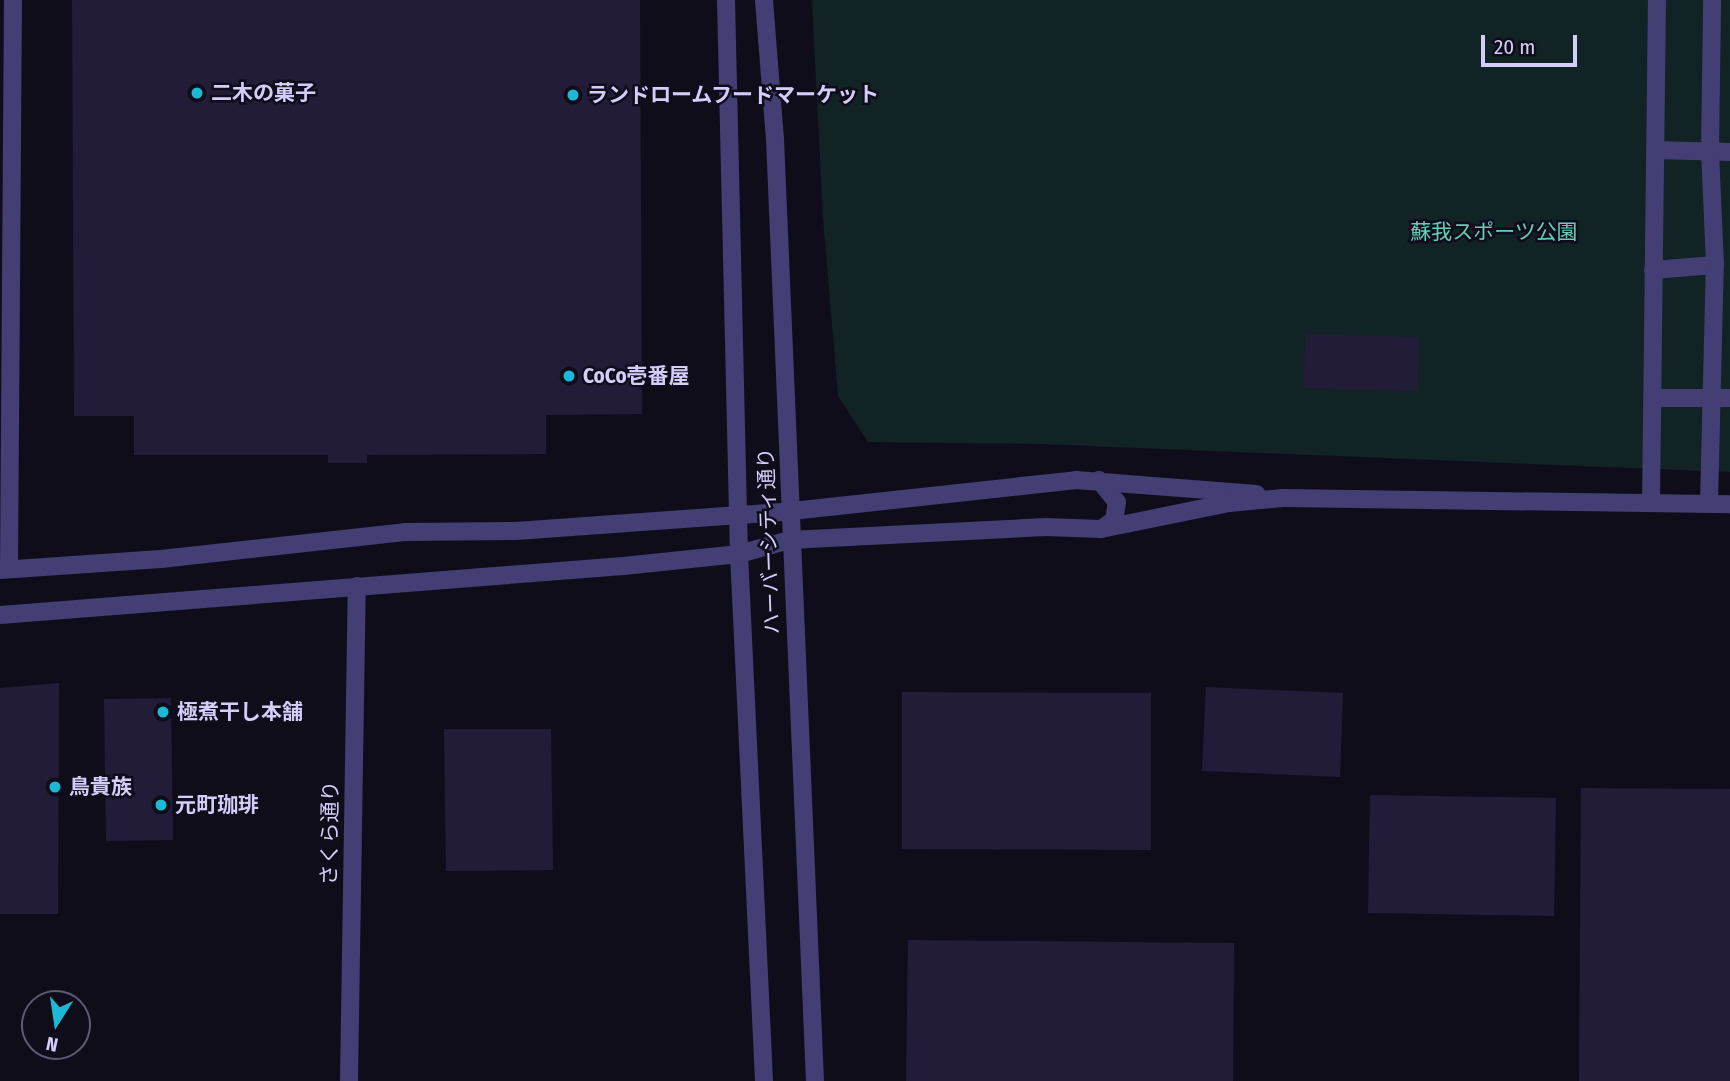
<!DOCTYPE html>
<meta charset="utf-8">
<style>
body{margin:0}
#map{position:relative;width:1730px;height:1081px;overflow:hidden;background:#100d1b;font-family:"Fira Sans Condensed","Noto Sans JP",sans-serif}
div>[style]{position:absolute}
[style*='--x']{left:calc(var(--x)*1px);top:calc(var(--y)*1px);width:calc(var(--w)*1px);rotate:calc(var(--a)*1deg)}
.green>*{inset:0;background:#112324}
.building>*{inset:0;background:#231c39}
.service>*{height:18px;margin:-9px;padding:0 9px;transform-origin:9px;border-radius:9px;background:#433e74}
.minor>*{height:18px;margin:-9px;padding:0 9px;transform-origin:9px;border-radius:9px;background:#433e74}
.tertiary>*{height:18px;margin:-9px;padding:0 9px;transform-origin:9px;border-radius:9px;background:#433e74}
.dots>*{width:19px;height:19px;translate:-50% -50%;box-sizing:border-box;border:4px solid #100d1b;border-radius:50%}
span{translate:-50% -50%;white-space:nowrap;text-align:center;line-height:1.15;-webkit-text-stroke:5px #100d1b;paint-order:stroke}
.poi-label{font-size:21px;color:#d5cdf9;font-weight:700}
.left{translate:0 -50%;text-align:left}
.park-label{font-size:21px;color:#64ceb9}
.street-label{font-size:21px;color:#d5cdf9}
.north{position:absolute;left:21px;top:990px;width:70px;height:70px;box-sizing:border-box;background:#100d1b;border:2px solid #5f5a74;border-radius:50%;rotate:192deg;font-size:19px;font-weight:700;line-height:28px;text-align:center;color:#d5cdf9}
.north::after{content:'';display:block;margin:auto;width:24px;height:32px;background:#1cb9d6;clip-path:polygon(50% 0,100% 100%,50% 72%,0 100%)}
.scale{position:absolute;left:1481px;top:35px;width:96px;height:32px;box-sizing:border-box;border:4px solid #d5cdf9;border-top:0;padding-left:9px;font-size:21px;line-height:24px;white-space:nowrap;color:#d5cdf9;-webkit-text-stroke:5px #100d1b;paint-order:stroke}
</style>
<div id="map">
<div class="green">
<div style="clip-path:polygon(812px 0,1730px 0,1730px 472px,1040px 444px,868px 442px,838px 396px,823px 218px)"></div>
</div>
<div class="building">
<div style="clip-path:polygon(72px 0,640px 0,642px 414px,546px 415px,546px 454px,367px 455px,367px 463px,328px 463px,328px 455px,134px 455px,134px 416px,74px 416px)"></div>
<div style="clip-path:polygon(1305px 334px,1418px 337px,1417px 391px,1304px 388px)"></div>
<div style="clip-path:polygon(59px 683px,58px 914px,0 914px,0 688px)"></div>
<div style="clip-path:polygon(1206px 687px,1343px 693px,1340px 777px,1202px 771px)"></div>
<div style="clip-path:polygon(902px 692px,1151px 693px,1151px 850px,902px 849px)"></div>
<div style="clip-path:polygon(171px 698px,173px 840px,106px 841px,104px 699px)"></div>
<div style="clip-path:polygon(444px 729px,551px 729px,553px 870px,446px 871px)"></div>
<div style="clip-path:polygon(1581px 788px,1730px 789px,1730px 1081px,1579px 1081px)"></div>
<div style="clip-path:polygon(1370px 795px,1556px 798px,1554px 916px,1368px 913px)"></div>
<div style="clip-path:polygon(908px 940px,1234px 943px,1233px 1081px,906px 1081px)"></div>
</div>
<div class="service">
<div style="--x:1656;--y:150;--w:74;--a:1.5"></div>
<div style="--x:1653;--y:270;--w:62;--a:-4.6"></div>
<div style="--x:1653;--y:398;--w:77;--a:0"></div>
<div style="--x:1651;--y:503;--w:503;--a:-89.32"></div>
<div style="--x:1709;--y:504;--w:239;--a:-88.6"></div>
<div style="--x:1715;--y:265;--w:114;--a:-92.5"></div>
<div style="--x:1710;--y:151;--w:151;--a:-89.2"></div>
</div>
<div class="minor">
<div style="--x:1099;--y:480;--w:28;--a:51"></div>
<div style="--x:1117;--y:502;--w:18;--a:99"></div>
<div style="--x:1114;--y:520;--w:16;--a:145"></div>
<div style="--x:792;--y:511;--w:286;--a:-6.2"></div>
<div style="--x:1076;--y:480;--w:181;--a:4.4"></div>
<div style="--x:790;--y:540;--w:256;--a:-2.9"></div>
<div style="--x:1046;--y:527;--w:55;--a:2.1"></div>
<div style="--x:1101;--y:529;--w:131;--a:-11.5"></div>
<div style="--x:1229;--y:503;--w:54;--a:-5.3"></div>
</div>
<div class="tertiary">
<div style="--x:726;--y:0;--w:554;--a:88.66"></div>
<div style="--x:739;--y:554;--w:528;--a:87.28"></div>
<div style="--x:764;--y:0;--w:139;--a:85.5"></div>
<div style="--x:775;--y:139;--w:943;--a:87.57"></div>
<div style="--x:1283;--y:498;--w:447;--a:0.8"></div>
<div style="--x:9;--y:569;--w:569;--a:-89.6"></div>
<div style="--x:0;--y:570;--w:161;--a:-3.9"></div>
<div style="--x:161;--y:559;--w:245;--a:-6.3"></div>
<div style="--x:405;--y:532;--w:111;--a:-0.5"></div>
<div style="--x:516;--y:531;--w:277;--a:-4.1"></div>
<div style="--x:0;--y:615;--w:625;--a:-4.5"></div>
<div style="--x:623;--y:566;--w:117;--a:-5.9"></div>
<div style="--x:739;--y:554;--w:53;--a:-15.4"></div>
<div style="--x:349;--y:1081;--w:495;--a:-89.1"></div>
</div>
<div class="dots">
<div style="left:197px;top:93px;background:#1cb9d6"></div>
<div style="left:573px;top:95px;background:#1cb9d6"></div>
<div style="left:569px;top:376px;background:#1cb9d6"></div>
<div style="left:163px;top:712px;background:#1cb9d6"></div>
<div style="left:55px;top:787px;background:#1cb9d6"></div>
<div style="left:161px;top:805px;background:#1cb9d6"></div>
</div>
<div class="poi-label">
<span class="left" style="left:211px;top:93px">二木の菓子</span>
<span class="left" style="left:587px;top:95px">ランドロームフードマーケット</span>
<span class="left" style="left:583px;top:376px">CoCo壱番屋</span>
<span class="left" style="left:177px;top:712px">極煮干し本舗</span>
<span class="left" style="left:69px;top:787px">鳥貴族</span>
<span class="left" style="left:175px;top:805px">元町珈琲</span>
</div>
<div class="park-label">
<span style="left:1494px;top:232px">蘇我スポーツ公園</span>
</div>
<div class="street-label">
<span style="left:769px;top:541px;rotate:-92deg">ハーバーシティ通り</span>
<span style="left:330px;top:833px;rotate:-89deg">さくら通り</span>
</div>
<div class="north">N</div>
<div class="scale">20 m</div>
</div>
